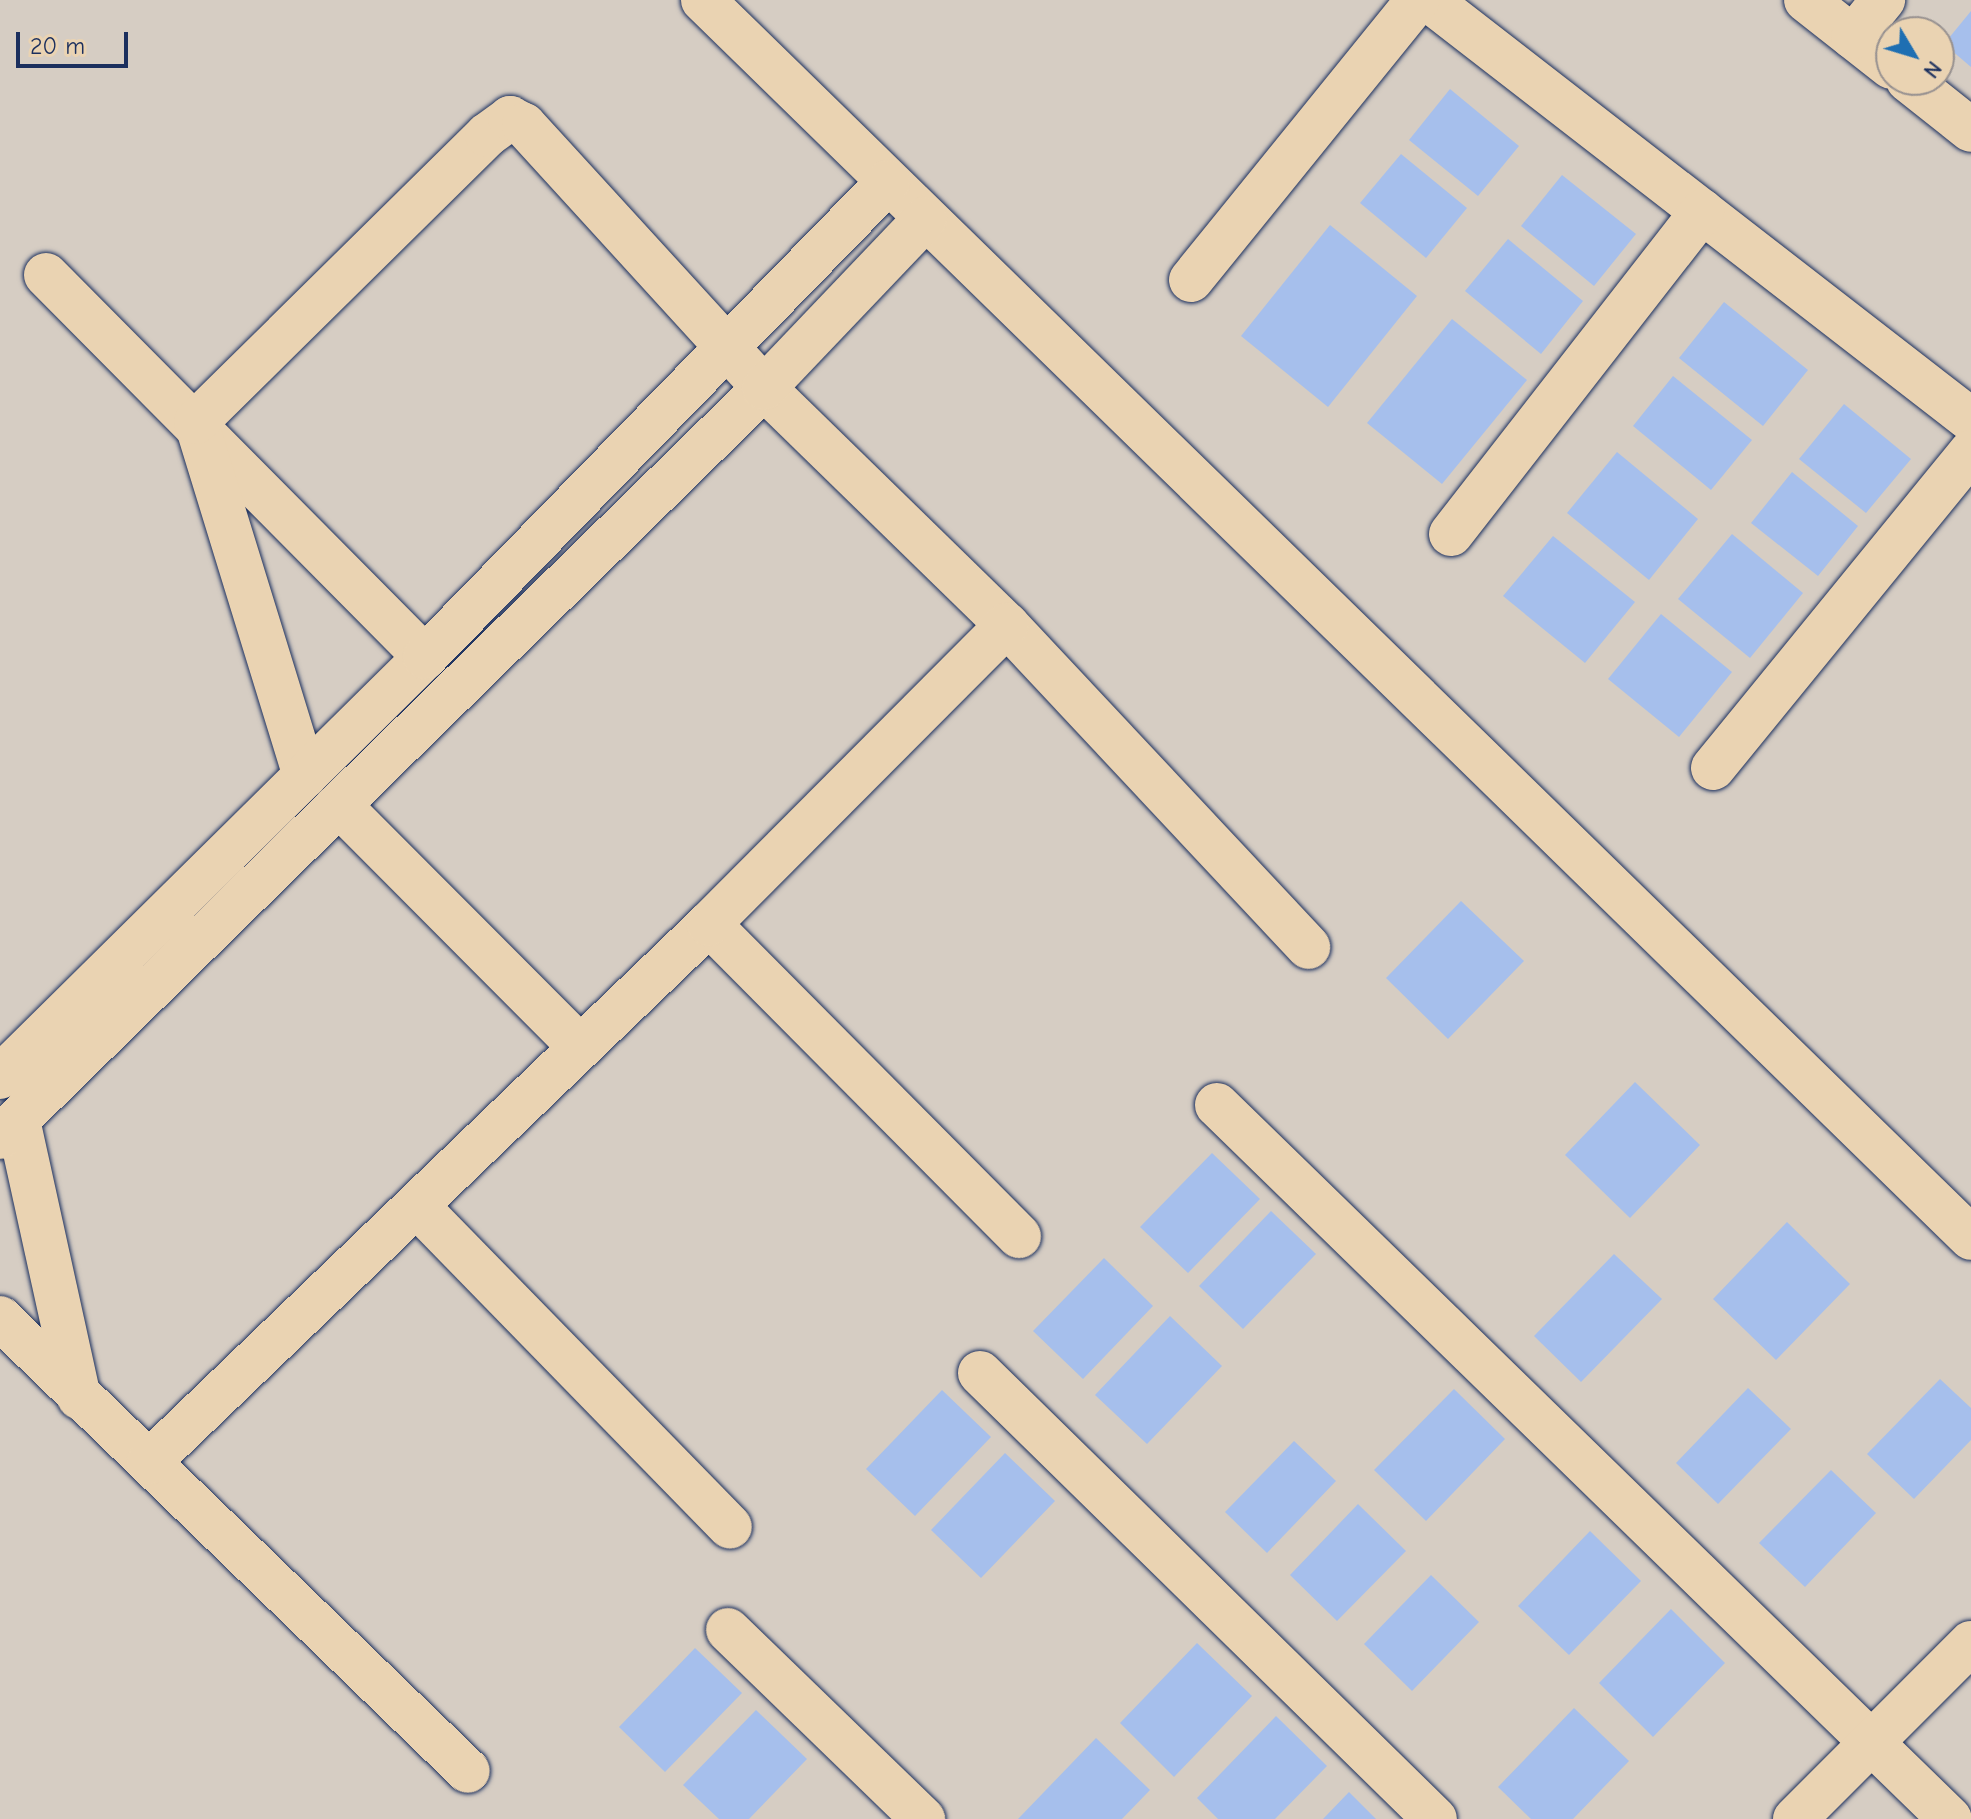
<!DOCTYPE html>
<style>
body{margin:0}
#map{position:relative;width:1971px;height:1819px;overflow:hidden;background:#d6cdc3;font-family:"Comic Neue",sans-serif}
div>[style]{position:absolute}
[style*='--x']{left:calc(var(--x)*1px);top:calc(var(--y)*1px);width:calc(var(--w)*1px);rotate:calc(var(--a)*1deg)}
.building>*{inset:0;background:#a6bfec}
.roads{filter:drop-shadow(0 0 2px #1b2f5e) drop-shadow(0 0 2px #1b2f5e)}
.street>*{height:44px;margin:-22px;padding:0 22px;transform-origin:22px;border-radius:22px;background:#ead3b2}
span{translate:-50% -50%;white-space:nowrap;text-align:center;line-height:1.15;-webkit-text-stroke:6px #ead3b2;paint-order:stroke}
.north{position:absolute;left:1875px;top:16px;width:80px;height:80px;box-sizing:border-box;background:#ead3b2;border:2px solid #979190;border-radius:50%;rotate:128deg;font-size:22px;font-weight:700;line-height:32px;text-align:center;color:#1b2f5e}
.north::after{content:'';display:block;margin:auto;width:28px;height:36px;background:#1f6fb2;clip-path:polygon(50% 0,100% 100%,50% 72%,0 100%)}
.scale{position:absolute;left:16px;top:32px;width:112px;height:36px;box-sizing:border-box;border:4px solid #1b2f5e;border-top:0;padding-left:10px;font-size:24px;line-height:28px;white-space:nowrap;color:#1b2f5e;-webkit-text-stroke:6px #ead3b2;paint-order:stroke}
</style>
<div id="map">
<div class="building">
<div style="clip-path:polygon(1971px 11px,1971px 67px,1944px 44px)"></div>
<div style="clip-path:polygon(1450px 89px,1519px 146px,1478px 196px,1409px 140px)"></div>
<div style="clip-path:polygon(1401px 154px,1467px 208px,1426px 258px,1360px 203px)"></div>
<div style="clip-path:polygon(1562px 175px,1636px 234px,1594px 286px,1521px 226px)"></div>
<div style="clip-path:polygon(1330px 225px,1417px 296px,1328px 407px,1241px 336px)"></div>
<div style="clip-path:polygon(1508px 239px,1583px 301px,1541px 354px,1465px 291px)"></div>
<div style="clip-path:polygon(1724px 302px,1808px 370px,1763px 426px,1679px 358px)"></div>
<div style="clip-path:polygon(1452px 319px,1527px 380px,1442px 484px,1367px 423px)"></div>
<div style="clip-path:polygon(1673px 376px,1752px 440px,1711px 490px,1633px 426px)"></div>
<div style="clip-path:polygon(1844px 404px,1911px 459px,1866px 513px,1799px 459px)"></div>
<div style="clip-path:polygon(1617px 452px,1698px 519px,1649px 580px,1567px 513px)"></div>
<div style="clip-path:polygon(1792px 472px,1858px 526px,1818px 576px,1751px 523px)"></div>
<div style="clip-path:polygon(1732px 534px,1803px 593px,1750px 658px,1678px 599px)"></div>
<div style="clip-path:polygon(1553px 536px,1635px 602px,1585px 663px,1503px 596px)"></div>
<div style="clip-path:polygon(1661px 614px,1732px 672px,1679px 737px,1608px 679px)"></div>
<div style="clip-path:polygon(1461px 901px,1524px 961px,1448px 1039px,1386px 978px)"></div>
<div style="clip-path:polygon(1635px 1082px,1700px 1145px,1630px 1218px,1565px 1155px)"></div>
<div style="clip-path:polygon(1212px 1153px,1260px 1199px,1188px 1273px,1140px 1227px)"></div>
<div style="clip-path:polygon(1271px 1211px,1316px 1254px,1243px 1329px,1199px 1286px)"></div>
<div style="clip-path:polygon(1787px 1222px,1850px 1284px,1776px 1360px,1713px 1299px)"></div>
<div style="clip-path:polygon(1614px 1254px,1662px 1299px,1581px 1382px,1534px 1336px)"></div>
<div style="clip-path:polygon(1104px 1258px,1153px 1306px,1083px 1379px,1033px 1331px)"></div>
<div style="clip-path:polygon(1170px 1316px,1222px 1366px,1147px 1444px,1095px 1395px)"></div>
<div style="clip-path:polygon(1940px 1379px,1971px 1408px,1971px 1440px,1914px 1499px,1867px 1454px)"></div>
<div style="clip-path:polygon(1748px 1388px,1791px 1429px,1718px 1504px,1676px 1463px)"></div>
<div style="clip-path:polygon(1454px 1389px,1505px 1439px,1426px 1521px,1374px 1470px)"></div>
<div style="clip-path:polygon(942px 1390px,991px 1437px,915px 1516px,866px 1469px)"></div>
<div style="clip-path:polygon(1294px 1441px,1336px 1481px,1267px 1553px,1225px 1512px)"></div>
<div style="clip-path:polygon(1005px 1453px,1055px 1501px,981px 1578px,931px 1530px)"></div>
<div style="clip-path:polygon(1831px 1470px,1876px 1513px,1805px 1587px,1759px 1543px)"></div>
<div style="clip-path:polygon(1358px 1504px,1406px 1551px,1337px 1621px,1290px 1575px)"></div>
<div style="clip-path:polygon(1590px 1531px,1641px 1581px,1569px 1655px,1518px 1606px)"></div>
<div style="clip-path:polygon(1431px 1575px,1479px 1622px,1412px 1691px,1364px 1644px)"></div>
<div style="clip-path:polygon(1671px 1609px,1725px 1663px,1653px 1737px,1599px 1683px)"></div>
<div style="clip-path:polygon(1197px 1643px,1252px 1696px,1174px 1777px,1120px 1723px)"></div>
<div style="clip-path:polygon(695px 1648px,742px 1693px,665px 1772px,619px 1727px)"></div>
<div style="clip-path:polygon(1574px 1708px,1629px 1761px,1573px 1819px,1531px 1819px,1498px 1787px)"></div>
<div style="clip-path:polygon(756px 1710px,807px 1759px,749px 1819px,719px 1819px,683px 1785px)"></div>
<div style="clip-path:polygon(1276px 1716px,1327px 1766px,1275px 1819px,1218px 1819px,1197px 1798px)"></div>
<div style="clip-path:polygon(1096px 1738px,1150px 1790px,1122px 1819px,1018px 1819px)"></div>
<div style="clip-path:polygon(1349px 1792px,1376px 1819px,1323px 1819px)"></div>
</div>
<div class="roads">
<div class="street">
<div style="--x:703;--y:0;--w:1772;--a:44.31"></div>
<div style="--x:1429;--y:0;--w:686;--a:37.77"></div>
<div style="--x:1806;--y:0;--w:108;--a:38.2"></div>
<div style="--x:1853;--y:37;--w:48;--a:-51"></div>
<div style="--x:1908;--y:80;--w:80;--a:38.4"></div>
<div style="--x:46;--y:275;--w:538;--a:45.23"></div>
<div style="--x:1191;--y:280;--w:360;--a:-51"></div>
<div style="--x:1451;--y:534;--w:409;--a:-52.1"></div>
<div style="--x:1713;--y:768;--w:408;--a:-50.8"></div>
<div style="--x:305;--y:776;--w:370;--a:-107.1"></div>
<div style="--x:196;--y:422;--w:409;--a:-44.6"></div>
<div style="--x:487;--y:135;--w:29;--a:-36"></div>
<div style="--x:510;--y:118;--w:16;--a:27"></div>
<div style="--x:524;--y:125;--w:356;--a:47.6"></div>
<div style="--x:764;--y:388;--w:339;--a:44.3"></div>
<div style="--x:1007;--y:625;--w:441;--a:46.9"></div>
<div style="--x:339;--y:805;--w:339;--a:45.1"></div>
<div style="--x:709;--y:924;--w:440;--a:45.2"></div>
<div style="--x:0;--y:1077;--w:598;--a:-44.66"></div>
<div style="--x:425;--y:657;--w:663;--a:-45.73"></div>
<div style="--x:1217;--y:1105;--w:1023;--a:44.25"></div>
<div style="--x:18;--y:1120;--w:284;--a:77.6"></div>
<div style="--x:0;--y:1137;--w:1070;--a:-44.43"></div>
<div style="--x:764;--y:388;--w:233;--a:-46.4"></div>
<div style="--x:417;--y:1206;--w:448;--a:45.7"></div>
<div style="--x:0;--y:1318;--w:651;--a:44.07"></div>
<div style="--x:980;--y:1373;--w:637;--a:44.43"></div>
<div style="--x:149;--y:1462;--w:777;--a:-43.85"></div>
<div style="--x:709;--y:924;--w:422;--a:-45.1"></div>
<div style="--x:728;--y:1630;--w:272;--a:44.1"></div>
<div style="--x:1795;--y:1819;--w:249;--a:-45"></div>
</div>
</div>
<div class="north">N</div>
<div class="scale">20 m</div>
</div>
